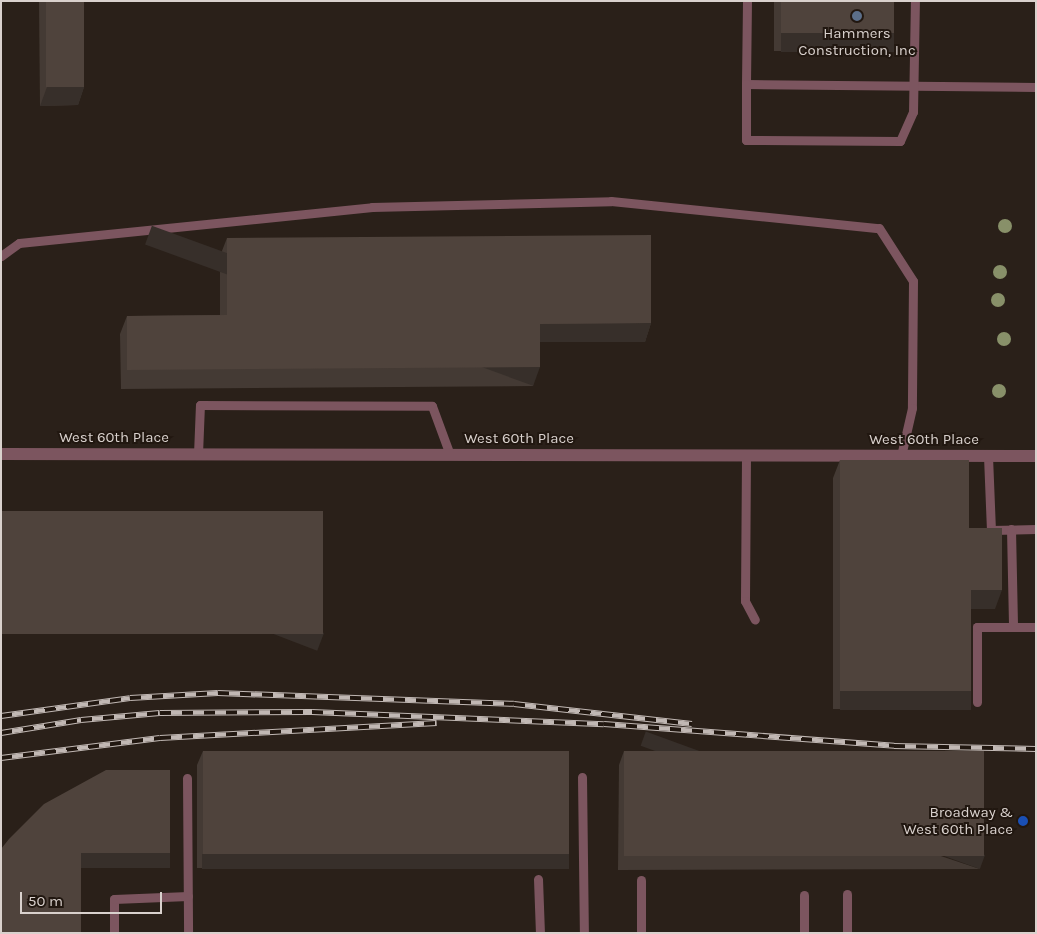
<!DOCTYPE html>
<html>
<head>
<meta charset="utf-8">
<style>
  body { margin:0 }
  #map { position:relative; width:1037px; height:934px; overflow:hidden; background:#2a2019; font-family:Karla,sans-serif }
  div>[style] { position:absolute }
  .service>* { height:9px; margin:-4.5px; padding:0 4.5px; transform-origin:4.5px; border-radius:4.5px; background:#7c555f }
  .minor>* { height:12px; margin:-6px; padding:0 6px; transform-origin:6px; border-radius:6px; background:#7c555f }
  .rail>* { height:5.5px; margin-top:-2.75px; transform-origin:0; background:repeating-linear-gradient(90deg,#211710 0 11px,#c1b8b4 0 22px); box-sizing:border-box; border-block:1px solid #c1b8b4 }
  .trees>* { width:14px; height:14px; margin:-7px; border-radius:50%; background:#889069 }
  .wall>* { inset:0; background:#443a34 }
  .shaded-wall>* { inset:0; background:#372f2a; transform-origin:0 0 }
  .building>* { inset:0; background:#4f433c; transform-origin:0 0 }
  .dots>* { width:14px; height:14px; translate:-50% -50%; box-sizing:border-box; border:2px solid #211710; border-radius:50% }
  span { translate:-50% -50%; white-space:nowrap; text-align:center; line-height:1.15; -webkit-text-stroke:4px #211710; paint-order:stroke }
  .poi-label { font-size:15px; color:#d9d1cd }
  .right { translate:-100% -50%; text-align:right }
  .street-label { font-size:15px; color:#d9d1cd }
  .frame { position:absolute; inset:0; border:2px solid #d9d1cd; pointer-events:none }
  .scale { position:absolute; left:20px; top:892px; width:142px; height:22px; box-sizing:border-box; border:2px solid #d9d1cd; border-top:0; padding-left:6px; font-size:15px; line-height:18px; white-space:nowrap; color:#d9d1cd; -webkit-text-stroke:4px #211710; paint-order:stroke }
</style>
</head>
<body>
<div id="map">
  <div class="service">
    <i style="left:747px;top:1px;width:83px;rotate:90.7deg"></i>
    <i style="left:746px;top:84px;width:290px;rotate:0.6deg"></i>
    <i style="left:746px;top:84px;width:56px;rotate:90deg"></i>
    <i style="left:746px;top:140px;width:154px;rotate:0.4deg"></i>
    <i style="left:900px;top:141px;width:32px;rotate:-66deg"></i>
    <i style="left:913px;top:112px;width:111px;rotate:-89deg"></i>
    <i style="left:1px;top:256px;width:22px;rotate:-36deg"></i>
    <i style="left:19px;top:243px;width:355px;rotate:-5.8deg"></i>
    <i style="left:372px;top:207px;width:239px;rotate:-1.4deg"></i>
    <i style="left:611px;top:201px;width:269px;rotate:5.8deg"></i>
    <i style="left:879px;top:228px;width:63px;rotate:57.3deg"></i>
    <i style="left:913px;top:281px;width:127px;rotate:90.5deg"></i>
    <i style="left:912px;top:408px;width:49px;rotate:102.9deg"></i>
    <i style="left:198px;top:454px;width:49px;rotate:-87.7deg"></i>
    <i style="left:200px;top:405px;width:232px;rotate:0.2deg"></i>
    <i style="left:432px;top:406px;width:52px;rotate:69.8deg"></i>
    <i style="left:746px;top:456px;width:145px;rotate:90.4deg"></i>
    <i style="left:745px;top:601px;width:21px;rotate:62deg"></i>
    <i style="left:988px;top:456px;width:74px;rotate:87.7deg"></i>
    <i style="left:991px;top:530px;width:45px;rotate:-1.3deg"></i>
    <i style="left:1011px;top:529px;width:98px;rotate:88.8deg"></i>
    <i style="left:977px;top:702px;width:75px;rotate:-90deg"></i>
    <i style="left:977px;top:627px;width:59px"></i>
    <i style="left:582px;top:777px;width:156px;rotate:89.3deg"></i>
    <i style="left:187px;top:778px;width:155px;rotate:89.6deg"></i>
    <i style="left:538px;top:879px;width:54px;rotate:87.9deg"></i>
    <i style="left:847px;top:894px;width:39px;rotate:90deg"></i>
    <i style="left:804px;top:895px;width:38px;rotate:90deg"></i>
    <i style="left:114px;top:933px;width:34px;rotate:-90deg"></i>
    <i style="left:114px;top:899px;width:74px;rotate:-2.3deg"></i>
    <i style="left:641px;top:933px;width:53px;rotate:-90deg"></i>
  </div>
  <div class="minor">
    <i style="left:1px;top:454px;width:1035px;rotate:0.11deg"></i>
  </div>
  <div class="rail">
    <i style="left:1px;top:716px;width:130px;rotate:-7.9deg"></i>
    <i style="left:130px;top:698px;width:88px;rotate:-3.3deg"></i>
    <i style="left:218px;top:693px;width:296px;rotate:2.1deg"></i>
    <i style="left:514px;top:704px;width:179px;rotate:6.4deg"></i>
    <i style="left:1px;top:733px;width:81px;rotate:-9.2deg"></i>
    <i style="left:81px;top:720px;width:79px;rotate:-5.1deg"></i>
    <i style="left:160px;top:713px;width:152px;rotate:-0.4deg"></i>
    <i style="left:312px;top:712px;width:292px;rotate:2.4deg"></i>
    <i style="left:604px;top:724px;width:291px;rotate:4.3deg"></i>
    <i style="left:894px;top:746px;width:142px;rotate:1.2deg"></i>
    <i style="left:1px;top:758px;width:160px;rotate:-7.2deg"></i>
    <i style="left:160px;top:738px;width:277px;rotate:-3.1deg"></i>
  </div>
  <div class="trees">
    <i style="left:1005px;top:226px"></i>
    <i style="left:1000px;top:272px"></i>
    <i style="left:998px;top:300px"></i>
    <i style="left:1004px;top:339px"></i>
    <i style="left:999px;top:391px"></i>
  </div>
  <div class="wall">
    <i style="clip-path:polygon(39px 1px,84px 1px,84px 87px,78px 105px,40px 106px)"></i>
    <i style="clip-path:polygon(774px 1px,894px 1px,894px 33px,887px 51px,774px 51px)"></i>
    <i style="clip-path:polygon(227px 238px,651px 323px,645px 342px,540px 342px,533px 386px,121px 389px,120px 334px,127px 316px,220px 315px,220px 256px)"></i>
    <i style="clip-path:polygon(840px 460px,969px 528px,995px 609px,971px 609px,971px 691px,964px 709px,833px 709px,833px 478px)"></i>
    <i style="clip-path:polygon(203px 751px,563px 869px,197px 868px,197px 765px)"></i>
    <i style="clip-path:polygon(624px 751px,980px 869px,618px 870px,619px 765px)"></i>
  </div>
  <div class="shaded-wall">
    <i style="left:781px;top:33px;width:113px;height:19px"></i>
    <i style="clip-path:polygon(47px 87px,84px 87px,78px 105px,40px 106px)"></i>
    <i style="clip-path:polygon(651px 323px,645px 342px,533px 342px,540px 324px)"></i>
    <i style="left:540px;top:367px;width:20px;height:413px;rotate:110deg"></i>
    <i style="clip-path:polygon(971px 590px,1002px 590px,995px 609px,964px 609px)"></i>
    <i style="left:324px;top:633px;width:19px;height:323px;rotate:111deg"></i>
    <i style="left:840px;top:691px;width:131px;height:19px"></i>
    <i style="left:81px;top:853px;width:89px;height:15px"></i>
    <i style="left:202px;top:854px;width:367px;height:15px"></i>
    <i style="left:985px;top:855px;width:15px;height:361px;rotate:110deg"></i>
  </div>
  <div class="building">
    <i style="left:46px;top:1px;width:38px;height:86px"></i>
    <i style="left:781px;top:1px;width:113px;height:32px"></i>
    <i style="clip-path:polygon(651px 235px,651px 323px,540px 324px,540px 367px,127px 370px,127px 316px,227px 315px,227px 238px)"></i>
    <i style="clip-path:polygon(840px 460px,969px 460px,969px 528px,1002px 528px,1002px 590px,971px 590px,971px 691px,840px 691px)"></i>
    <i style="left:1px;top:511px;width:322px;height:123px"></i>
    <i style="left:203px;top:751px;width:366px;height:103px"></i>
    <i style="left:624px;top:751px;width:360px;height:105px"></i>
    <i style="clip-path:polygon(106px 770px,170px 770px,170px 853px,81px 853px,81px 933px,1px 933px,1px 849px,9px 839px,44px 804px)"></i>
  </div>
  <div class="dots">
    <i style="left:857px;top:16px;background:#5c6f8a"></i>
    <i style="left:1023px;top:821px;background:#1a4fb4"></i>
  </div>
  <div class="poi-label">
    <span style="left:857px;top:42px">Hammers<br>Construction, Inc</span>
    <span class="right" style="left:1013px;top:821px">Broadway &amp;<br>West 60th Place</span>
  </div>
  <div class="street-label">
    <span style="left:114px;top:438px">West 60th Place</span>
    <span style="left:519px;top:439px">West 60th Place</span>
    <span style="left:924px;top:440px">West 60th Place</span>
  </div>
  <div class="frame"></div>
  <div class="scale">50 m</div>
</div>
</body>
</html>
